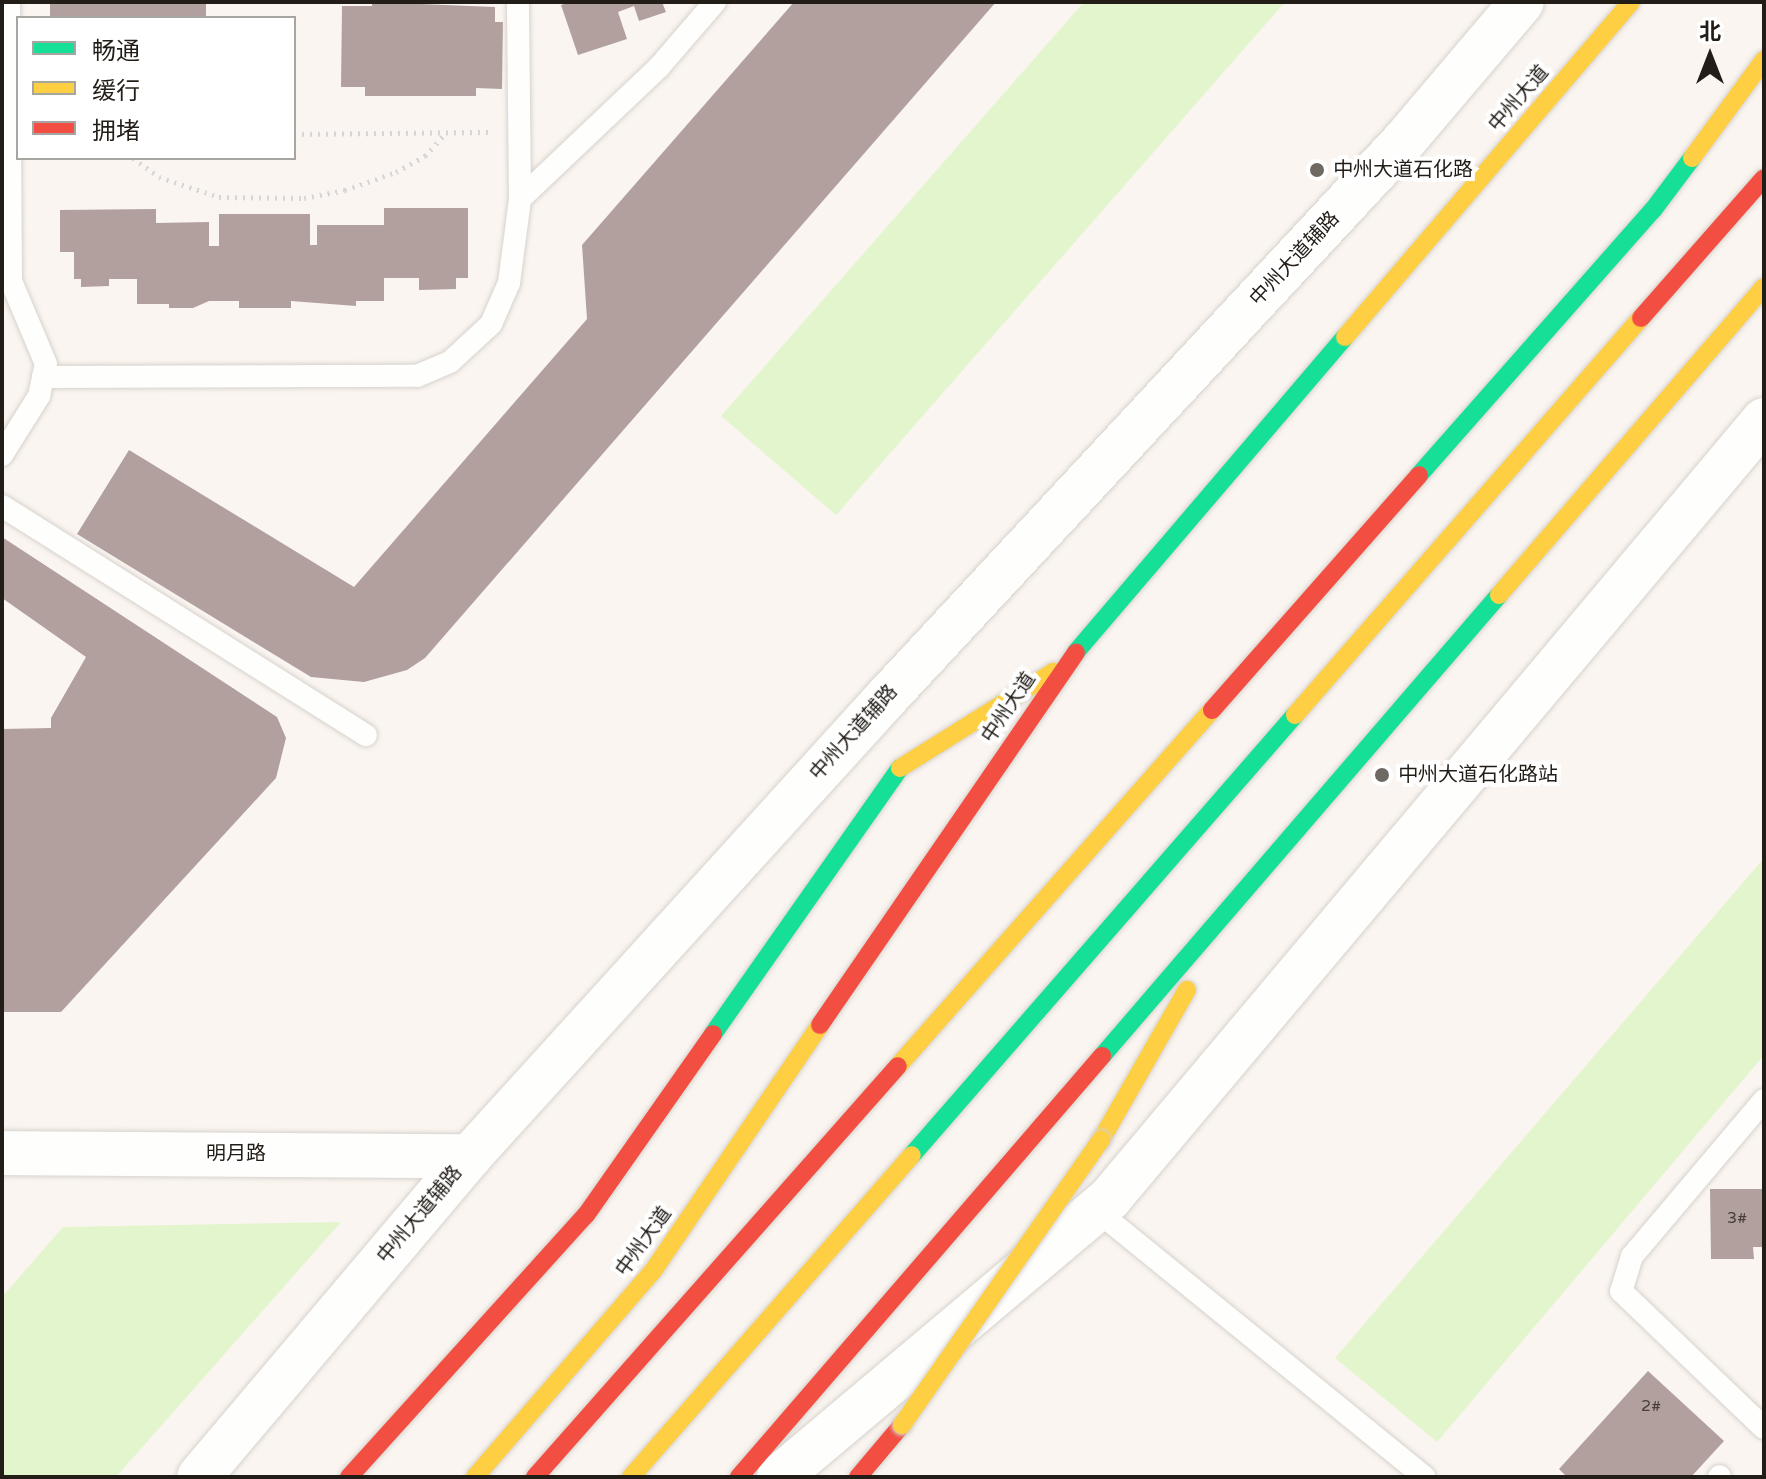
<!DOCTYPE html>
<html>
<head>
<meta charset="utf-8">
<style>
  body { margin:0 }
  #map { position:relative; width:1766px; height:1479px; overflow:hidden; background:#faf5f0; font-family:"Varela Round","Noto Sans SC",sans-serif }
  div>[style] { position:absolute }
  .green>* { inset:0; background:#e3f5cd }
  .building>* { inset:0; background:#b1a09e; transform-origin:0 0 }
  .path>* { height:5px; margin-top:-2.5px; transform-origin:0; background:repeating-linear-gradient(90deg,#d8d6d5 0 2px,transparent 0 8px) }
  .roads { filter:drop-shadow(0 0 2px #d7d2cd) drop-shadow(0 0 2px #d7d2cd) }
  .lane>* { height:22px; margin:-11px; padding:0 11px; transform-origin:11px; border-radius:11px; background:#fefefd }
  .street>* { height:44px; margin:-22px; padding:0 22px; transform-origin:22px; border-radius:22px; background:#fefefd }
  .fast>* { height:18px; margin:-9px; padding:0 9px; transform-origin:9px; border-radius:9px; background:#16e098 }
  .slow>* { height:18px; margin:-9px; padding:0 9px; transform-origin:9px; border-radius:9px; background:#ffcf43 }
  .jam>* { height:18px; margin:-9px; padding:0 9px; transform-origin:9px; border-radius:9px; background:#f24e42 }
  .bridges { filter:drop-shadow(0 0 2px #d7d2cd) drop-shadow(0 0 2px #d7d2cd) }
  .slow-bridge>* { height:18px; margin:-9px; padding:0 9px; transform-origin:9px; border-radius:9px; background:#ffcf43 }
  .dots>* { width:22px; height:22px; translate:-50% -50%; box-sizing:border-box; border:4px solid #fff; border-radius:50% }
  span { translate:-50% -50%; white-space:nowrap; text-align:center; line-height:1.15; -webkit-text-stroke:8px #fff; paint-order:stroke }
  .number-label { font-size:16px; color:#463e39 }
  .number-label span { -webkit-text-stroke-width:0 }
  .street-label { font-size:20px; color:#221d17 }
  .poi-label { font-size:20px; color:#221d17 }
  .left { translate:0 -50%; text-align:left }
  .frame { position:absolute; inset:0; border:4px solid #221d17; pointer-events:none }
  .legend { position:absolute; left:16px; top:16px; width:280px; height:144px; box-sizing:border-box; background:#fff; border:2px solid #a7a5a2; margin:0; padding:10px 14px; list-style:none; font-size:24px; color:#221d17 }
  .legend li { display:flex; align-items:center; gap:16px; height:40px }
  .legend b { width:40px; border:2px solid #a7a5a2 }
  .north { position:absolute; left:1670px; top:16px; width:80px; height:80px; -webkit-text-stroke:6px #fff; paint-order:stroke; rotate:0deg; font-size:22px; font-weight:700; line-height:32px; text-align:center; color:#221d17 }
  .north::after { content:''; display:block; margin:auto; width:28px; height:36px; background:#221d17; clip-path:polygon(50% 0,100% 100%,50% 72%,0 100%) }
</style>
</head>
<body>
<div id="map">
  <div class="green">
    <i style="clip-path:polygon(1084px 2px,1285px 2px,836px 515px,721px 416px)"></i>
    <i style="clip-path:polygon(1764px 858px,1764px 1055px,1437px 1442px,1335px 1358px)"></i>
    <i style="clip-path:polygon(341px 1222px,116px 1477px,2px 1477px,2px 1297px,63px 1227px)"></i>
  </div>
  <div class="building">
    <i style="left:50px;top:2px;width:156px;height:16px"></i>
    <i style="clip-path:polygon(372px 2px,495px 7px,495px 22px,503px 22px,502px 89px,476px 88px,476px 96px,365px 96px,365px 87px,341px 87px,342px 6px,372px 6px)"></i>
    <i style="clip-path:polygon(570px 2px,662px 2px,666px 12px,639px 21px,634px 6px,618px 12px,627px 39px,578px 55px,561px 5px)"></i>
    <i style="clip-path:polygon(794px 2px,996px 2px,425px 658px,407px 670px,364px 682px,311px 677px,77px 534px,129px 450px,354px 587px,587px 319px,582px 245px)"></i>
    <i style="clip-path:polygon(384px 208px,468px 208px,468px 278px,456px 278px,456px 289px,419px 290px,419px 278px,384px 278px,384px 301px,356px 301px,356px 306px,291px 301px,291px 308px,239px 308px,239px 301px,209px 301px,193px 308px,169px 308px,169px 304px,137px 304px,137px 279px,109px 279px,109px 286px,81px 287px,81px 279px,74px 279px,74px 252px,60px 252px,60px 210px,156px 209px,156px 223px,209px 222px,209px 246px,219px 246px,219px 214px,310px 214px,310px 245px,317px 245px,317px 225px,384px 225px)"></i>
    <i style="clip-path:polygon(2px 537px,277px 717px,286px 738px,276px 778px,61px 1012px,2px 1012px,2px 729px,51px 728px,51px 718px,86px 657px,2px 598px)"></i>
    <i style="clip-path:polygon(1710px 1189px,1764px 1189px,1764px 1247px,1753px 1247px,1754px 1259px,1711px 1259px)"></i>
    <i style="clip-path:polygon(1648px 1371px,1724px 1441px,1691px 1477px,1567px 1477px,1559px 1469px)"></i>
  </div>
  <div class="path">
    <i style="left:294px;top:134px;width:195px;rotate:-0.6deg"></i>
    <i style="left:133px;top:158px;width:32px;rotate:36deg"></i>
    <i style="left:159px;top:177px;width:63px;rotate:18.4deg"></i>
    <i style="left:219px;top:197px;width:85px;rotate:0.7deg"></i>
    <i style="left:304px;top:198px;width:42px;rotate:-11deg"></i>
    <i style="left:345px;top:190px;width:54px;rotate:-19.4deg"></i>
    <i style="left:396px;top:172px;width:33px;rotate:-29deg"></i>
    <i style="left:425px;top:156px;width:31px;rotate:-48deg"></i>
  </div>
  <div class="roads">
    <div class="lane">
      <i style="left:520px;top:199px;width:192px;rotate:-43.5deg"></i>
      <i style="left:659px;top:67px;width:86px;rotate:-49.3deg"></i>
      <i style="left:43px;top:377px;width:374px;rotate:-0.2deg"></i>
      <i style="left:417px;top:376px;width:36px;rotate:-23deg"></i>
      <i style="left:450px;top:362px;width:56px;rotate:-42.8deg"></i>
      <i style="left:491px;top:324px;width:45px;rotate:-66.3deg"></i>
      <i style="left:509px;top:283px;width:85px;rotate:-82.5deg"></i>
      <i style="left:520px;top:199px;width:197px;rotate:-90.6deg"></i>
      <i style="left:2px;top:455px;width:70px;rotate:-57.9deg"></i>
      <i style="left:39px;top:396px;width:33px;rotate:-78deg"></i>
      <i style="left:46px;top:364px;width:90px;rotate:-112.9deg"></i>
      <i style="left:11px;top:281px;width:279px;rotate:-90.4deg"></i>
      <i style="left:2px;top:506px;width:430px;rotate:32.2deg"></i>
      <i style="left:1764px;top:1100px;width:204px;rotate:130.2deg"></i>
      <i style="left:1632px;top:1256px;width:37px;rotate:107deg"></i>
      <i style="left:1621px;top:1291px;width:198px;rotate:43.8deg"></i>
      <i style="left:1096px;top:1210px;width:423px;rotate:39.1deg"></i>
      <i style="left:1719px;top:1477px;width:1px;rotate:-45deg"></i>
    </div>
    <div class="street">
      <i style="left:2px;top:1153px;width:468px;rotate:0.4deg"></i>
      <i style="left:199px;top:1477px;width:420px;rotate:-49.8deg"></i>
      <i style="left:470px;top:1156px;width:622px;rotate:-47.74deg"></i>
      <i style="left:888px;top:696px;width:758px;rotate:-47.09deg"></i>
      <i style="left:1404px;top:141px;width:182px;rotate:-49.7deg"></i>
      <i style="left:779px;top:1477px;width:433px;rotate:-40.1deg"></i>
      <i style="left:1110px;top:1198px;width:1016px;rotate:-49.95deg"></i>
    </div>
    <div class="fast">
      <i style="left:1419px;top:475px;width:354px;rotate:-48.6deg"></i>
      <i style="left:1653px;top:210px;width:65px;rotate:-53.1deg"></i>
      <i style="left:1076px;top:652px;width:414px;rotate:-49.5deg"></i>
      <i style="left:713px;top:1034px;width:325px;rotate:-54.9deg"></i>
      <i style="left:1102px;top:1056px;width:608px;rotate:-49.27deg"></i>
      <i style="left:912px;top:1155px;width:583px;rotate:-48.96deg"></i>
    </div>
    <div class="slow">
      <i style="left:1692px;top:158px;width:122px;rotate:-53.7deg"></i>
      <i style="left:1345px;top:337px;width:440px;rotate:-49.5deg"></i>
      <i style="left:1499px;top:595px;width:406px;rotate:-49.3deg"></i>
      <i style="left:1295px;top:715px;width:527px;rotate:-48.93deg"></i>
      <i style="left:900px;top:768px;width:181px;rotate:-32.1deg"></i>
      <i style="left:898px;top:1066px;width:475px;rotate:-48.6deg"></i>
      <i style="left:1101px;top:1140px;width:173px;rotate:-60.2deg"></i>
      <i style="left:475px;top:1477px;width:272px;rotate:-49.2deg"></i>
      <i style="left:653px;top:1271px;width:297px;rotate:-55.8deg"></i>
      <i style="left:631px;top:1477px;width:427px;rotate:-48.9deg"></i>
    </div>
    <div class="jam">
      <i style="left:1641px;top:318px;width:186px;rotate:-48.7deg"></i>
      <i style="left:1212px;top:710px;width:313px;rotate:-48.6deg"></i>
      <i style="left:820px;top:1025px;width:452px;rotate:-55.5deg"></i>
      <i style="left:349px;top:1477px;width:353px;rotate:-47.9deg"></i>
      <i style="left:586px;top:1215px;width:221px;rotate:-54.9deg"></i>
      <i style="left:535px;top:1477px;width:548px;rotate:-48.55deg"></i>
      <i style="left:739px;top:1477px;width:556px;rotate:-49.23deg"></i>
      <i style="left:858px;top:1477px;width:68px;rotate:-49.8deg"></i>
    </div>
  </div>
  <div class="bridges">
    <div class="slow-bridge">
      <i style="left:902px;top:1425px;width:348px;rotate:-55.1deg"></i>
    </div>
  </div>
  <div class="dots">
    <i style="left:1317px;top:170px;background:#6e6963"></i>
    <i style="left:1382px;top:775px;background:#6e6963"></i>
  </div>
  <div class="number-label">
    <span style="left:1737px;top:1218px">3#</span>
    <span style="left:1651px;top:1406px">2#</span>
  </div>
  <div class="street-label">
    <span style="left:1519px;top:99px;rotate:-49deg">中州大道</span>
    <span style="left:1295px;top:259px;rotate:-47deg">中州大道辅路</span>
    <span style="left:1009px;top:708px;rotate:-56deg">中州大道</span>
    <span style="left:854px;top:733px;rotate:-48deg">中州大道辅路</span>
    <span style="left:236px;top:1154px">明月路</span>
    <span style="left:420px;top:1215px;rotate:-50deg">中州大道辅路</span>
    <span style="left:644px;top:1242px;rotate:-54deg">中州大道</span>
  </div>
  <div class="poi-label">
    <span class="left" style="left:1333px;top:170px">中州大道石化路</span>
    <span class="left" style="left:1398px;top:775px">中州大道石化路站</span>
  </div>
  <div class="frame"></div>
  <ul class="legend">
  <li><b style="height:10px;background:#16e098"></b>畅通</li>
  <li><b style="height:10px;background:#ffcf43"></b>缓行</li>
  <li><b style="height:10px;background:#f24e42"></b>拥堵</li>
  </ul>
  <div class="north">北</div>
</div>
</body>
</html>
